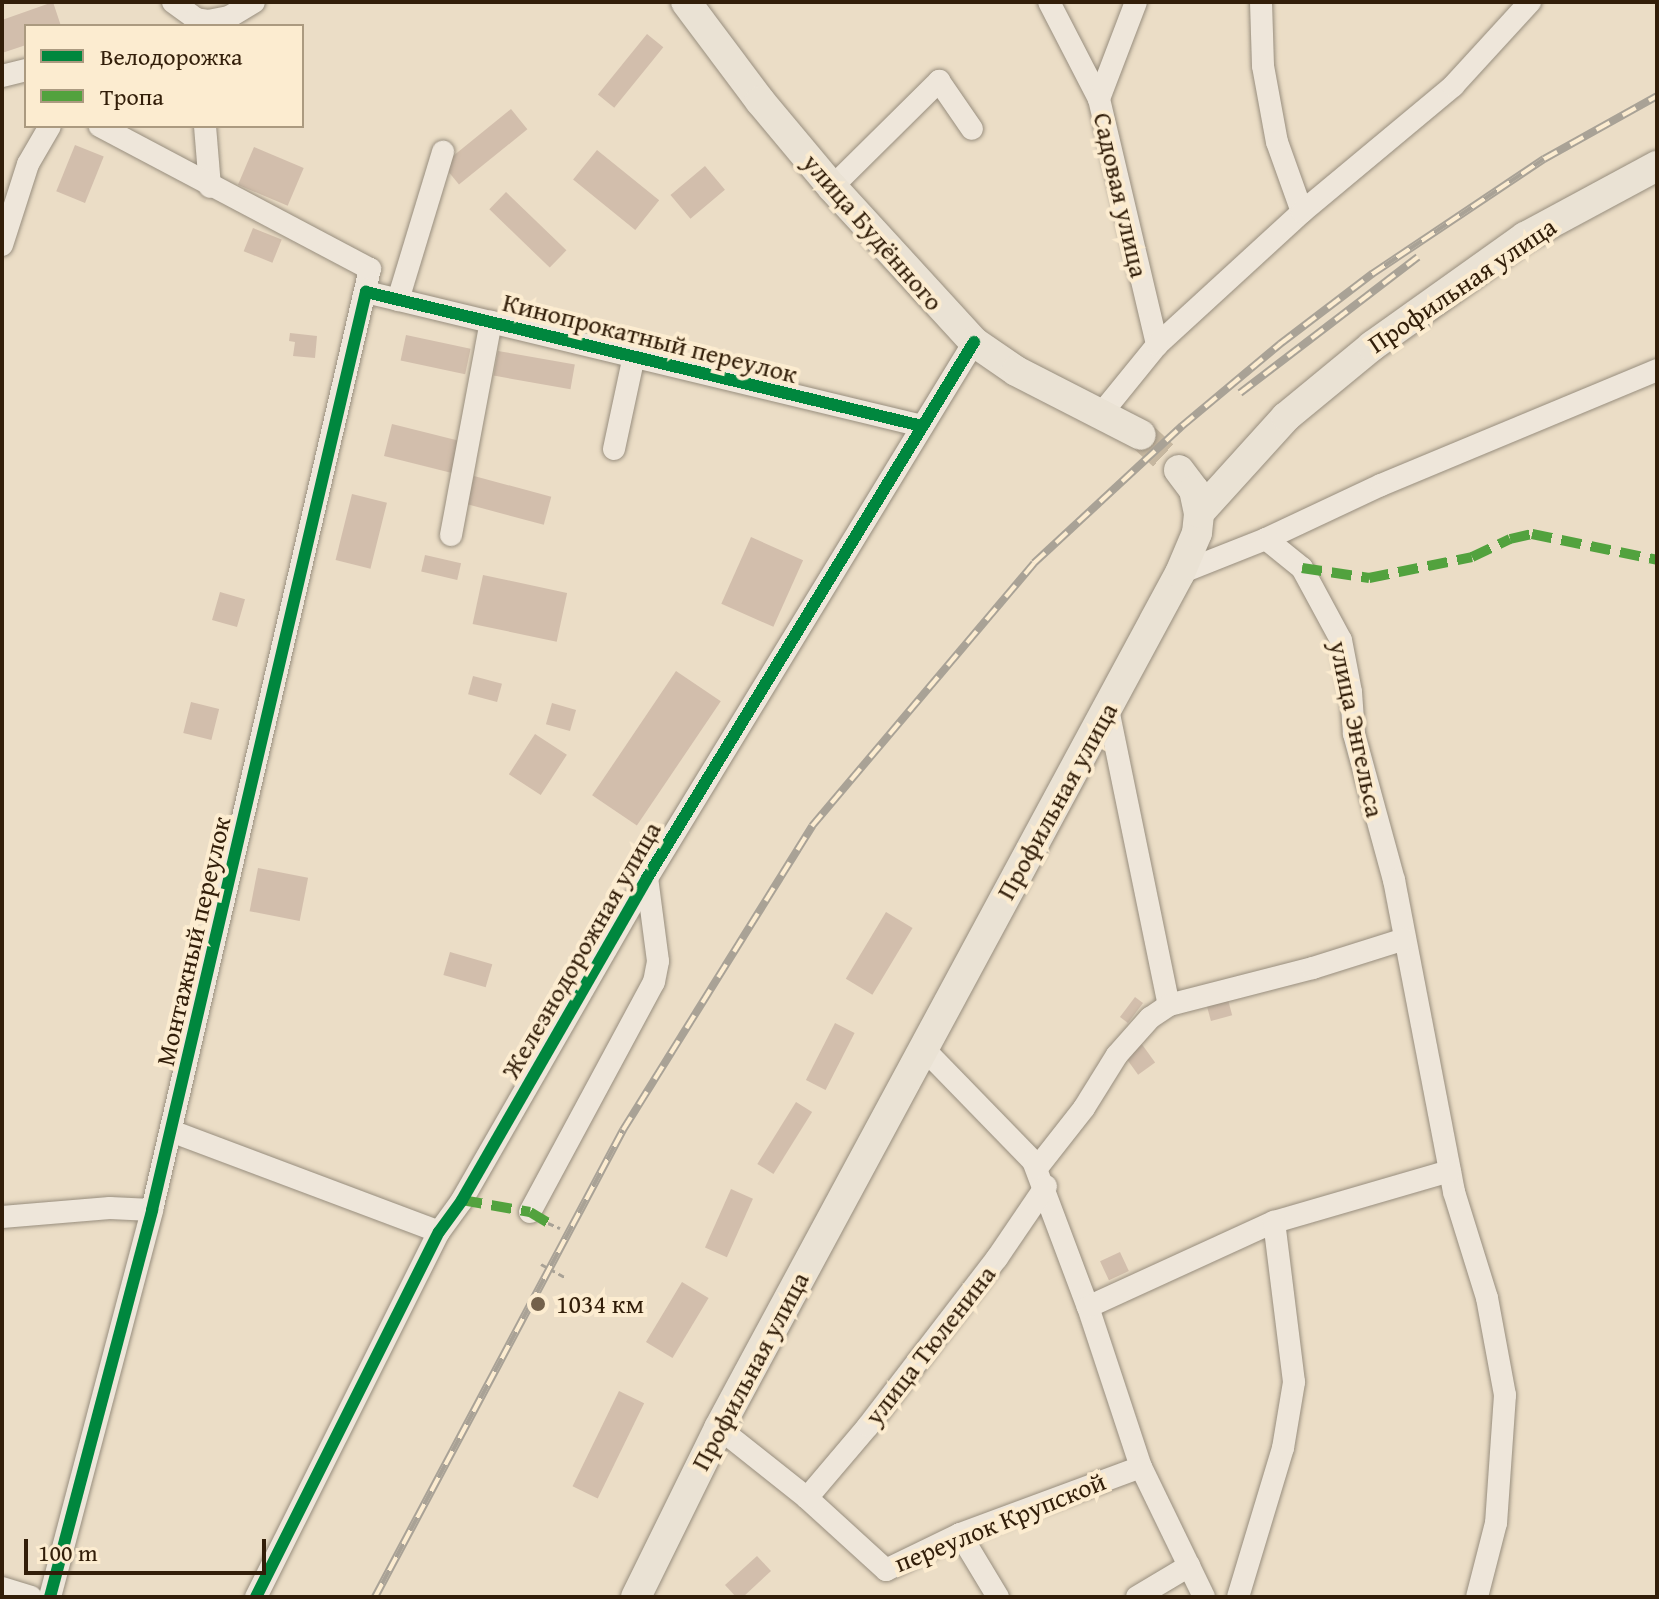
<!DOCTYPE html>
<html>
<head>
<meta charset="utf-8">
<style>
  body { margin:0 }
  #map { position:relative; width:1659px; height:1599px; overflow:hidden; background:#ebddc6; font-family:"Gentium Book Plus",serif }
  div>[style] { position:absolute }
  .building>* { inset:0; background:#d2beac; transform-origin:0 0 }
  .major-tunnel>* { height:30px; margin-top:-15px; transform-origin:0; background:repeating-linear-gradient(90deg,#c6b7a0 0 30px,transparent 0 45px) }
  .path>* { height:3px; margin-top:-1.5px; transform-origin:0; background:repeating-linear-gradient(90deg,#a9a296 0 6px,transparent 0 10px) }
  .roads { filter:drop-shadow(0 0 2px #988e7e) drop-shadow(0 0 2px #988e7e) }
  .minor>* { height:22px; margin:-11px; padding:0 11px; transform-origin:11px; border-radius:11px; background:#eee6da }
  .major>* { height:30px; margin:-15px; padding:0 15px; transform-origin:15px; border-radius:15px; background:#eae2d4 }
  .rail>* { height:8px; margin-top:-4px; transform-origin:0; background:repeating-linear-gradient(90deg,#fcecd0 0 15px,#a9a296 0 30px); box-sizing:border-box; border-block:2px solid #a9a296 }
  .quiet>* { height:10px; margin-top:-5px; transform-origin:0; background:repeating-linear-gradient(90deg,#52a23e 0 20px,transparent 0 30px) }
  .cycleway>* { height:12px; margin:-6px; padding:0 6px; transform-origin:6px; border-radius:6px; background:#00873e }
  .dots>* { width:22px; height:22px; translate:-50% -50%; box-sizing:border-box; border:4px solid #fcecd0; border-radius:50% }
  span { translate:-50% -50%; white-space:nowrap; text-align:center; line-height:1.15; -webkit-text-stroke:8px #fcecd0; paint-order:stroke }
  .street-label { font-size:26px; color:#321e09 }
  .poi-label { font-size:26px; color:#321e09 }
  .left { translate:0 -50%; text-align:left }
  .frame { position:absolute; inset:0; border:4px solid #321e09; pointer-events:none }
  .legend { position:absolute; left:24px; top:24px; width:280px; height:104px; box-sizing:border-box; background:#fcecd0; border:2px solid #ab9a80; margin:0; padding:10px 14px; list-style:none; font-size:24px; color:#321e09 }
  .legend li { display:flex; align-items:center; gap:16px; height:40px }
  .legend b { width:40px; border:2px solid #ab9a80 }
  .scale { position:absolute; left:24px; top:1539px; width:242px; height:36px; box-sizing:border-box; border:4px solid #321e09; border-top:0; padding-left:10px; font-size:24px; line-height:28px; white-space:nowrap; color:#321e09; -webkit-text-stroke:6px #fcecd0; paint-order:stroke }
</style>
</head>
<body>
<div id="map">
  <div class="building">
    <i style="clip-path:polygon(53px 2px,61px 26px,26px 26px,26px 45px,2px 53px,2px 20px)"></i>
    <i style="left:647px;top:34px;width:21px;height:78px;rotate:39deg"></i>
    <i style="left:511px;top:109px;width:26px;height:88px;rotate:51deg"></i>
    <i style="left:75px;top:145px;width:31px;height:50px;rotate:22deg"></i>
    <i style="left:254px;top:147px;width:54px;height:41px;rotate:23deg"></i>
    <i style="left:597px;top:150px;width:80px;height:38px;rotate:39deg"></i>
    <i style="left:705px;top:166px;width:31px;height:45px;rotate:50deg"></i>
    <i style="left:506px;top:192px;width:84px;height:24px;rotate:44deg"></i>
    <i style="left:253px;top:228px;width:31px;height:25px;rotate:22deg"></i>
    <i style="clip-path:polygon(290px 333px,317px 336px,315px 358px,293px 356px,295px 342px,289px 341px)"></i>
    <i style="left:406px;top:335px;width:66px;height:26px;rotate:12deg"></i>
    <i style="left:498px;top:351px;width:78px;height:25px;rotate:10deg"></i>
    <i style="left:392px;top:424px;width:72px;height:33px;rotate:14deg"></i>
    <i style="left:474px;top:476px;width:80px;height:29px;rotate:15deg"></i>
    <i style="left:352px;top:494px;width:36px;height:68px;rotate:14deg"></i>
    <i style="left:751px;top:537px;width:57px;height:73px;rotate:24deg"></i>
    <i style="left:425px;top:555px;width:37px;height:17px;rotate:13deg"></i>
    <i style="left:483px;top:575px;width:86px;height:50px;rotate:12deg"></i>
    <i style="left:220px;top:592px;width:26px;height:29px;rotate:16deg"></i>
    <i style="left:676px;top:671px;width:54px;height:150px;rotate:34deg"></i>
    <i style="left:473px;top:676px;width:30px;height:19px;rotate:15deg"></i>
    <i style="left:191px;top:702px;width:29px;height:32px;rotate:14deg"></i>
    <i style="left:552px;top:703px;width:25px;height:22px;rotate:16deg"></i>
    <i style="left:535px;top:734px;width:38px;height:48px;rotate:33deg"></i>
    <i style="left:258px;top:868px;width:51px;height:44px;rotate:11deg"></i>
    <i style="left:886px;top:912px;width:31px;height:78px;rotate:31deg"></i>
    <i style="left:450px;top:952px;width:44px;height:24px;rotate:16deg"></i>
    <i style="left:1227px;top:996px;width:20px;height:22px;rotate:75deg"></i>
    <i style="left:1135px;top:997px;width:10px;height:25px;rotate:37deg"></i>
    <i style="left:835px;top:1023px;width:22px;height:64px;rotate:27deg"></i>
    <i style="left:1141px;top:1043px;width:24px;height:21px;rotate:54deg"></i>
    <i style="left:796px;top:1102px;width:19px;height:73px;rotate:32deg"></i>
    <i style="left:731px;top:1189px;width:24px;height:64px;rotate:24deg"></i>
    <i style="left:1120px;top:1252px;width:21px;height:22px;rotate:65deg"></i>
    <i style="left:682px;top:1282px;width:31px;height:70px;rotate:31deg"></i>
    <i style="left:619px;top:1391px;width:28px;height:106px;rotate:26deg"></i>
    <i style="clip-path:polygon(757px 1556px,771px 1571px,743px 1597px,736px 1597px,725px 1585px)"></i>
  </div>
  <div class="major-tunnel">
    <i style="left:1141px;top:435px;width:52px;rotate:42.6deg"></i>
  </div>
  <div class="path">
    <i style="left:548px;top:1223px;width:13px;rotate:23deg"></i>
    <i style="left:541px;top:1264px;width:29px;rotate:29deg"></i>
  </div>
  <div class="roads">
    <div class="minor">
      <i style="left:173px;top:2px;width:29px;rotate:36deg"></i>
      <i style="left:196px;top:19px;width:12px;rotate:9deg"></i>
      <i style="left:208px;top:21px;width:21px;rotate:-11deg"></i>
      <i style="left:229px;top:17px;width:29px;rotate:-31deg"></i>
      <i style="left:1049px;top:2px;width:109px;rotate:62.7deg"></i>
      <i style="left:1136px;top:2px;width:104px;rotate:110.9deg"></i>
      <i style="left:1099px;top:99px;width:253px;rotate:76.7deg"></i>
      <i style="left:1261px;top:2px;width:64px;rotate:88.2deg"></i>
      <i style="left:1263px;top:66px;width:77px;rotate:79.6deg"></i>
      <i style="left:1277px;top:142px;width:74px;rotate:70.3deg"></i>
      <i style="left:2px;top:76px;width:25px;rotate:-14deg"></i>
      <i style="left:205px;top:126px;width:61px;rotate:85.3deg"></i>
      <i style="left:832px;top:187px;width:151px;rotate:-44.7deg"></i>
      <i style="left:939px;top:81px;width:58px;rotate:55.5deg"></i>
      <i style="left:2px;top:245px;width:85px;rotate:-72.2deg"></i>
      <i style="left:28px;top:164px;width:44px;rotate:-59.9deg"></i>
      <i style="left:366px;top:292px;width:572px;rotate:13.55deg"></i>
      <i style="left:398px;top:300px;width:155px;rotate:-73.1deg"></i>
      <i style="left:1101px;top:414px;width:89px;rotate:-50.9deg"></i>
      <i style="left:1157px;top:345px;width:197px;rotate:-42.5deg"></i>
      <i style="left:1302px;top:212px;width:197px;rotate:-39.8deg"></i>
      <i style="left:1453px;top:86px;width:114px;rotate:-47.5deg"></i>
      <i style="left:614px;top:449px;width:95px;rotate:-77.9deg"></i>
      <i style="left:451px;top:535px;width:217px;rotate:-79.4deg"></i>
      <i style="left:1266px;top:539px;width:127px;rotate:-25.2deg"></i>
      <i style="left:1381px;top:485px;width:299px;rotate:-22.6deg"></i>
      <i style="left:1180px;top:573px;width:92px;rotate:-21.6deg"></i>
      <i style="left:1266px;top:539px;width:46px;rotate:38.9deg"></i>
      <i style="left:1302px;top:568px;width:82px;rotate:61.6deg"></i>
      <i style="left:1341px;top:640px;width:53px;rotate:79.1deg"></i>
      <i style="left:1351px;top:692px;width:42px;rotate:85.9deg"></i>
      <i style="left:1354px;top:734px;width:151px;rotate:74.7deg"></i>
      <i style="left:1394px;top:880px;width:318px;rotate:79.1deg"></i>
      <i style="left:1454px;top:1192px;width:111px;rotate:72.7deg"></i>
      <i style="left:1487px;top:1298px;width:99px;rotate:79.5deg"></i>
      <i style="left:1505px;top:1395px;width:128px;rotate:94deg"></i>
      <i style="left:1496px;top:1523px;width:76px;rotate:104.4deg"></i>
      <i style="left:1108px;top:709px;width:302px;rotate:78.4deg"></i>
      <i style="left:922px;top:1047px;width:159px;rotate:45.8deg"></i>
      <i style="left:1033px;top:1161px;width:156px;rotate:69.4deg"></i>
      <i style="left:1088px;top:1307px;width:169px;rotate:71.7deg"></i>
      <i style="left:1141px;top:1467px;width:144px;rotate:64.1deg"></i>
      <i style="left:171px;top:1131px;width:286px;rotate:20.6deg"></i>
      <i style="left:1037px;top:1168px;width:76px;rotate:-51.9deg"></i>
      <i style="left:1084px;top:1108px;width:62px;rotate:-58.1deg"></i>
      <i style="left:1117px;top:1055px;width:50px;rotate:-48.3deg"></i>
      <i style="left:1150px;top:1018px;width:23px;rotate:-34deg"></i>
      <i style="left:1169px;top:1005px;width:149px;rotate:-14.4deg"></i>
      <i style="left:1313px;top:968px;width:96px;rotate:-17.5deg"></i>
      <i style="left:530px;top:1212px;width:261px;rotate:-61.7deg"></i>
      <i style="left:654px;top:982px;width:21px;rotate:-79deg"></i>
      <i style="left:658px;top:961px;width:84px;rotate:-97.5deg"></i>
      <i style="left:2px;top:1217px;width:108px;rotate:-4.8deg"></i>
      <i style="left:110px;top:1208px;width:42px;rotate:2.7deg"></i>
      <i style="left:1088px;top:1307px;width:205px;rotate:-24.6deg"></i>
      <i style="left:1274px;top:1222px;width:183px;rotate:-16.2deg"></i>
      <i style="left:719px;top:1428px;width:112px;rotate:38.5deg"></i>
      <i style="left:807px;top:1498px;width:107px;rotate:42.3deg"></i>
      <i style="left:886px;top:1570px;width:82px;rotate:-25.9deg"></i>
      <i style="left:960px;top:1534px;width:193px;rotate:-20.3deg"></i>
      <i style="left:807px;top:1498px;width:94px;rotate:-49.7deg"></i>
      <i style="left:868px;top:1426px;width:212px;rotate:-52.5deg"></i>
      <i style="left:997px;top:1258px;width:87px;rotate:-55.8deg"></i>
      <i style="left:960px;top:1534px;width:74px;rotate:58.9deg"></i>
      <i style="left:2px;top:1588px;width:30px;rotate:17deg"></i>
      <i style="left:50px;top:1597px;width:400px;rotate:-75.2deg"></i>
      <i style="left:152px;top:1210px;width:966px;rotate:-76.96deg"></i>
      <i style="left:370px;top:269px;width:306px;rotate:-152.1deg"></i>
      <i style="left:256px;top:1597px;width:408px;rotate:-63.4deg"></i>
      <i style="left:439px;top:1232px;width:39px;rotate:-54deg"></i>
      <i style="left:462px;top:1200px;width:371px;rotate:-60.1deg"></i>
      <i style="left:647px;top:878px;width:628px;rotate:-58.61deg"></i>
      <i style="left:1137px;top:1597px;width:61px;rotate:-30.8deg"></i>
      <i style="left:1238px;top:1597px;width:156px;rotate:-73.2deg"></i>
      <i style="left:1283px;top:1448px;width:67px;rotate:-80.5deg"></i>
      <i style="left:1294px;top:1382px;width:161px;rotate:-97.1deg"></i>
    </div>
    <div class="major">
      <i style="left:686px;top:2px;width:124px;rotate:53.2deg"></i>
      <i style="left:760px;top:101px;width:112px;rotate:50.1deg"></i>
      <i style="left:832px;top:187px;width:210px;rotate:47.5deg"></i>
      <i style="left:974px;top:342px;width:51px;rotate:34.6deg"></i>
      <i style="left:1016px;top:371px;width:140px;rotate:27.1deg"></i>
      <i style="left:1179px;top:470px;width:25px;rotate:53deg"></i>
      <i style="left:1194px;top:490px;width:24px;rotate:78deg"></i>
      <i style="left:636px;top:1597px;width:188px;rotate:-63.8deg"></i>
      <i style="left:719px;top:1428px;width:971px;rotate:-61.67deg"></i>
      <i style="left:1180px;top:573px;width:43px;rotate:-67deg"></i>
      <i style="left:1197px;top:533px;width:20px;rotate:-84deg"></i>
      <i style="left:1199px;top:513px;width:130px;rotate:-47.8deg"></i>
      <i style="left:1286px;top:417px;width:112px;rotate:-39.5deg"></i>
      <i style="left:1372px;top:346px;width:188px;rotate:-35.5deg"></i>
      <i style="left:1525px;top:237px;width:150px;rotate:-28.3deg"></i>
    </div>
  </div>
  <div class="rail">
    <i style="left:1240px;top:393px;width:224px;rotate:-37.4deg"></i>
    <i style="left:375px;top:1597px;width:529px;rotate:-62.03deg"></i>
    <i style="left:623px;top:1130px;width:358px;rotate:-58.1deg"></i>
    <i style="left:812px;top:826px;width:344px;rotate:-49.8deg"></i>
    <i style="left:1034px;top:563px;width:202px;rotate:-42.8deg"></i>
    <i style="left:1182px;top:426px;width:128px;rotate:-39.9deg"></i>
    <i style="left:1280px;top:344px;width:116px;rotate:-37.3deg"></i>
    <i style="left:1372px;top:274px;width:207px;rotate:-33.8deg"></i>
    <i style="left:1544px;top:159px;width:129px;rotate:-29.1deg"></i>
  </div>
  <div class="quiet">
    <i style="left:1302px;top:568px;width:68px;rotate:8.5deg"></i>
    <i style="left:1369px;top:578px;width:105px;rotate:-11.5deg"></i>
    <i style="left:1472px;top:557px;width:42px;rotate:-25.3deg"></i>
    <i style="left:1510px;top:539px;width:23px;rotate:-13deg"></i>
    <i style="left:1532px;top:534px;width:128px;rotate:11.7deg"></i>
    <i style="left:462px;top:1200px;width:69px;rotate:10deg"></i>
    <i style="left:530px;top:1212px;width:21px;rotate:31deg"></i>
  </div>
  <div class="cycleway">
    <i style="left:50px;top:1597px;width:400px;rotate:-75.2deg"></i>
    <i style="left:152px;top:1210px;width:943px;rotate:-76.88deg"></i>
    <i style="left:366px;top:292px;width:572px;rotate:13.55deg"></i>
    <i style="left:256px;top:1597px;width:408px;rotate:-63.4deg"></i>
    <i style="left:439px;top:1232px;width:39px;rotate:-54deg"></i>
    <i style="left:462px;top:1200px;width:371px;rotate:-60.1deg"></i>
    <i style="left:647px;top:878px;width:628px;rotate:-58.61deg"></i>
  </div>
  <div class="dots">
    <i style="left:538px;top:1304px;background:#73614b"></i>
  </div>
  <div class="street-label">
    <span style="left:1121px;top:195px;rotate:77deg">Садовая улица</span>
    <span style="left:873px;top:232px;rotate:49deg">улица Будённого</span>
    <span style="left:1462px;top:285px;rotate:-34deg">Профильная улица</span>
    <span style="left:650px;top:338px;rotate:14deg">Кинопрокатный переулок</span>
    <span style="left:1357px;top:729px;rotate:78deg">улица Энгельса</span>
    <span style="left:1057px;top:801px;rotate:-61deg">Профильная улица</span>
    <span style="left:193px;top:941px;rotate:-77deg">Монтажный переулок</span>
    <span style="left:581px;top:950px;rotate:-60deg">Железнодорожная улица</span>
    <span style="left:930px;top:1345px;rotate:-52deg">улица Тюленина</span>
    <span style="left:750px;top:1371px;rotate:-62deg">Профильная улица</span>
    <span style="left:1000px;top:1522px;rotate:-22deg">переулок Крупской</span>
  </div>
  <div class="poi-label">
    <span class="left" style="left:556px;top:1304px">1034 км</span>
  </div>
  <div class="frame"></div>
  <ul class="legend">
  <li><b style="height:10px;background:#00873e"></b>Велодорожка</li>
  <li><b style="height:10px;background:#52a23e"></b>Тропа</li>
  </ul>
  <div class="scale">100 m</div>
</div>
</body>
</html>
